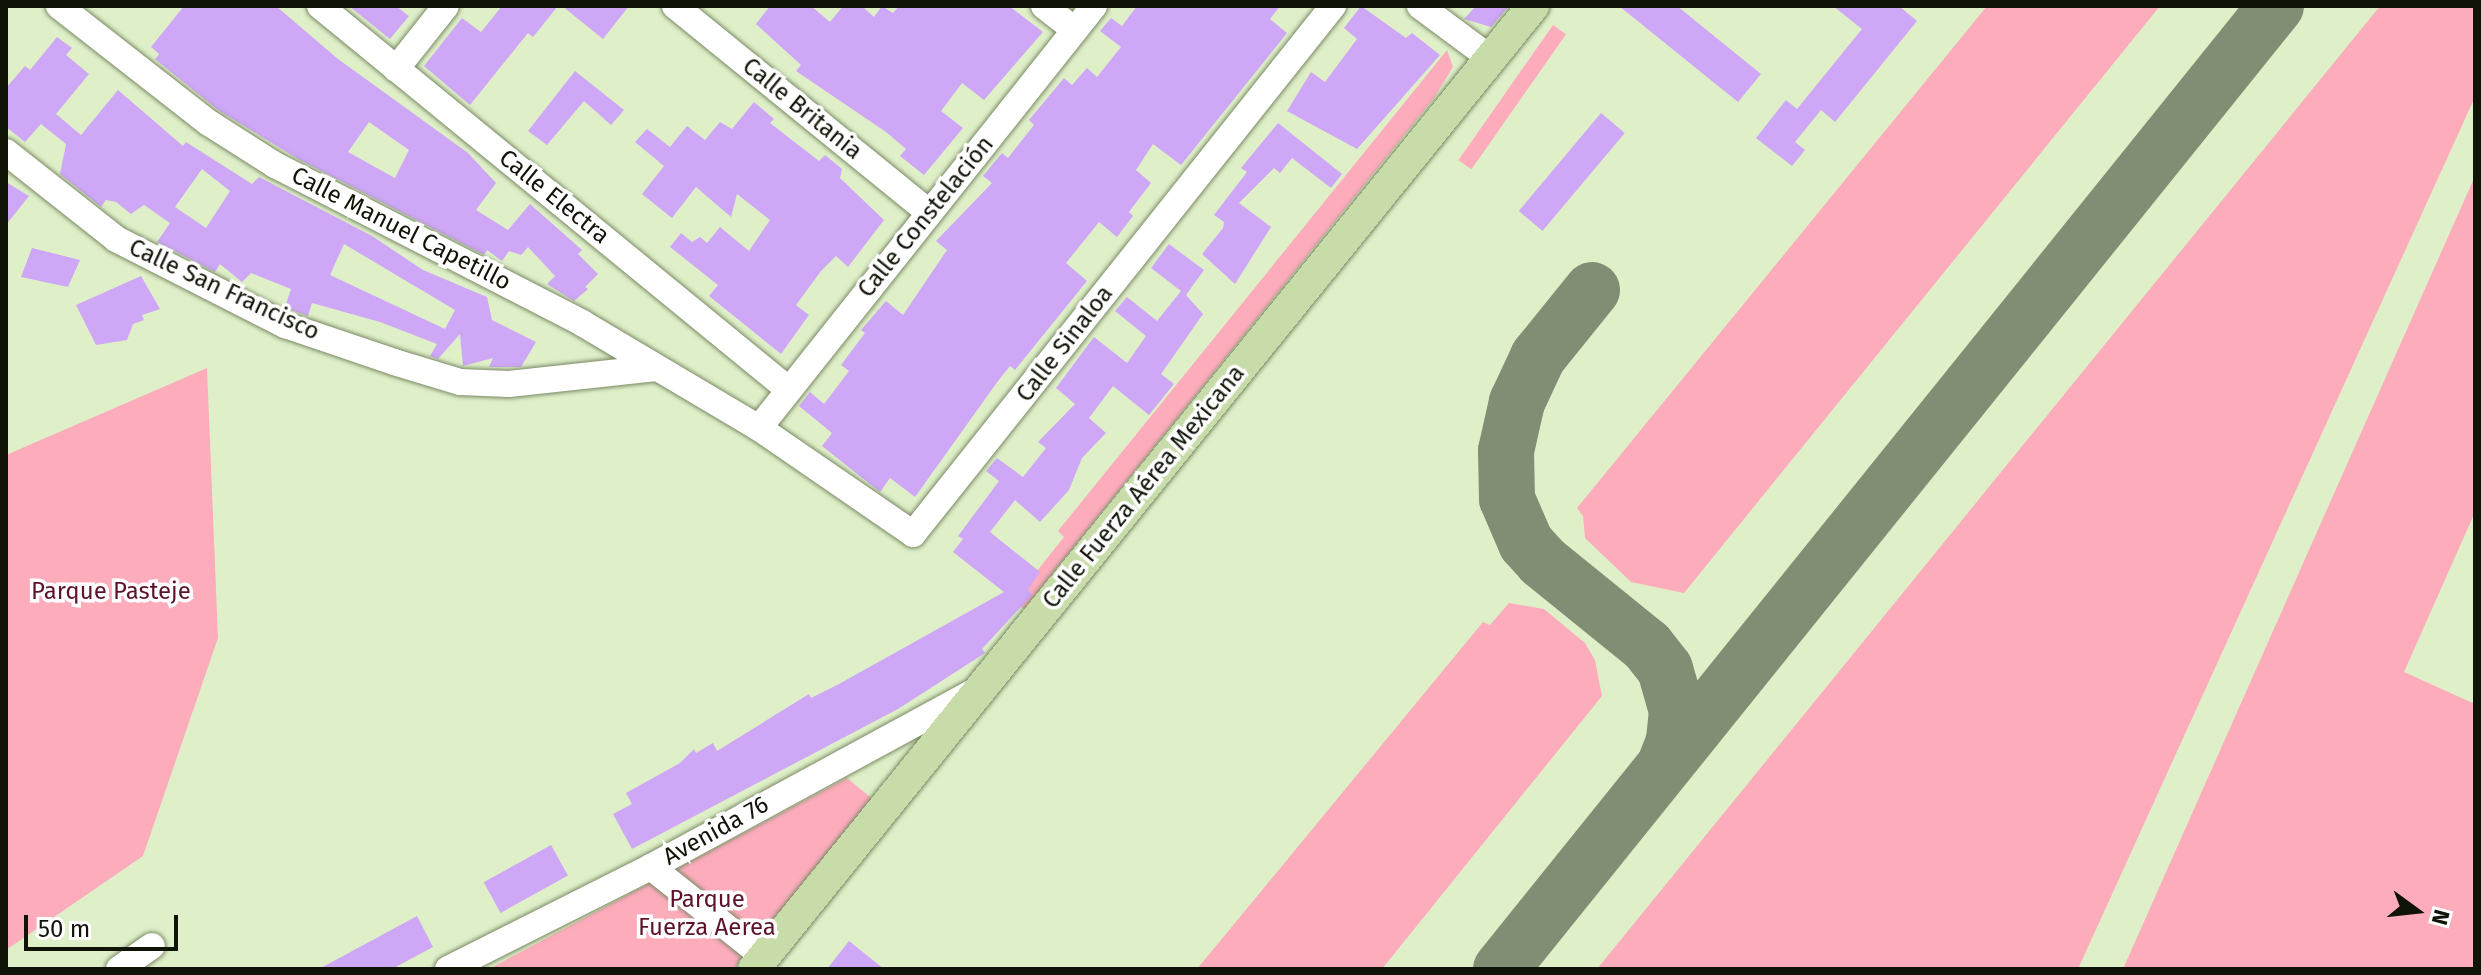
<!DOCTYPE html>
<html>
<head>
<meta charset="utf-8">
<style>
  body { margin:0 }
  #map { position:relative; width:2481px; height:975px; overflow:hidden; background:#dff0c9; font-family:"Fira Sans",sans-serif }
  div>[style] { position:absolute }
  .green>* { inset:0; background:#fdacbc; transform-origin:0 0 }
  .taxiway>* { height:56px; margin:-28px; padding:0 28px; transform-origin:28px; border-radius:28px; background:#828e73 }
  .building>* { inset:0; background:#cea7f6; transform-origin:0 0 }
  .roads { filter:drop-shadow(0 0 2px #7a8965) drop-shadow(0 0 2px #7a8965) }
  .minor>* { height:26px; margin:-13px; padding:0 13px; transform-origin:13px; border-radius:13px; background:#fff }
  .major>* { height:32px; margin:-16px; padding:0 16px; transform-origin:16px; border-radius:16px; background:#c7dca9 }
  span { translate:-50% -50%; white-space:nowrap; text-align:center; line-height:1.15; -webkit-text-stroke:7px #fff; paint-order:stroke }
  .street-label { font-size:24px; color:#0f1407 }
  .park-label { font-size:24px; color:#5c122a }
  .frame { position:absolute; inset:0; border:8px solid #0f1407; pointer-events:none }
  .north { position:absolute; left:2377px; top:871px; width:80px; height:80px; -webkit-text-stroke:6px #fff; paint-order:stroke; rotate:105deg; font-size:22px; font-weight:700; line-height:32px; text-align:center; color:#0f1407 }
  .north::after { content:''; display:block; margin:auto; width:28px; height:36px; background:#0f1407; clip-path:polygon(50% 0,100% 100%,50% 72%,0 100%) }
  .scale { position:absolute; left:24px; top:915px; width:154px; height:36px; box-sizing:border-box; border:4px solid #0f1407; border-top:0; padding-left:10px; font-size:24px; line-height:28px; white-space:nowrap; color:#0f1407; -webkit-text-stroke:6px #fff; paint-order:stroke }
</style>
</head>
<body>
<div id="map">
  <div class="green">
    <i style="clip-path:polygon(1987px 6px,2160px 6px,1684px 593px,1631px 582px,1585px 538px,1583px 516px,1577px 508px)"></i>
    <i style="clip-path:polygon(2380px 6px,2475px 6px,2475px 97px,2078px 969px,1597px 969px)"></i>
    <i style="left:1553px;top:25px;width:16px;height:165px;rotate:35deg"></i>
    <i style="clip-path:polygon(1447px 50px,1453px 67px,1434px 98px,1024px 609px,1013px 601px,1064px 537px,1058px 531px)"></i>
    <i style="clip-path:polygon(2475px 176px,2475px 512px,2404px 672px,2475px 704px,2475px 969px,2123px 969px)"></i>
    <i style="clip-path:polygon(207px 368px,218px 638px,143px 856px,6px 950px,6px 455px)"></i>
    <i style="clip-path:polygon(1509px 603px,1544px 609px,1585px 643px,1595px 660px,1602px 696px,1382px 969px,1197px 969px,1483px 622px,1490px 625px)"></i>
    <i style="clip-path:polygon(847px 778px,875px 801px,734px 969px,489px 969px)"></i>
  </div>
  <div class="taxiway">
    <i style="left:1592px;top:290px;width:86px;rotate:128.9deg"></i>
    <i style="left:1538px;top:357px;width:50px;rotate:115deg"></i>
    <i style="left:1517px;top:402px;width:50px;rotate:102.7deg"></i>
    <i style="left:1506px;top:451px;width:48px;rotate:88.8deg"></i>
    <i style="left:1507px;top:499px;width:48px;rotate:66.6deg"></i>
    <i style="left:1526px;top:543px;width:24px;rotate:48deg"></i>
    <i style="left:1542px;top:561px;width:135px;rotate:39deg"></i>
    <i style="left:1647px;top:646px;width:29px;rotate:52deg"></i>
    <i style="left:1665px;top:669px;width:44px;rotate:74.1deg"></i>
    <i style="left:1677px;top:711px;width:30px;rotate:96deg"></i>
    <i style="left:1674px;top:741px;width:25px;rotate:111deg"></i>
    <i style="left:1501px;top:969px;width:1236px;rotate:-51.17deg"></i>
  </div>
  <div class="building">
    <i style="clip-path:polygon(evenodd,184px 6px,276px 6px,338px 59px,468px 153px,496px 183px,476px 210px,508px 230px,530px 204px,582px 250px,578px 254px,598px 274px,585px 287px,588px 289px,574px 301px,547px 284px,555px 276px,528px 247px,521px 255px,509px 251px,502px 261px,487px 250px,484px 255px,298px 159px,218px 110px,155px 59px,159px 54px,151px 47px,184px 6px,369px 122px,409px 150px,395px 178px,348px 152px,369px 122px)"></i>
    <i style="clip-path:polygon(349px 6px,396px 6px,409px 16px,390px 39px)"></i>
    <i style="clip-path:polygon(502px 6px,558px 6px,533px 37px,528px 33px,470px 105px,424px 66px,462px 18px,481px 32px)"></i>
    <i style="clip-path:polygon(562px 6px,629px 6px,603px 39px)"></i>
    <i style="clip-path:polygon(770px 6px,811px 6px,830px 22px,843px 6px,862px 6px,874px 17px,882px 6px,893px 13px,899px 6px,1009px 6px,1043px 32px,984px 100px,962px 83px,941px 111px,963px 128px,924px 175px,900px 156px,906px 149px,886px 132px,796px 71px,801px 65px,756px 24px)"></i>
    <i style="clip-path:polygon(1137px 6px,1280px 6px,1270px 19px,1287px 33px,1181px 165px,1153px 144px,1136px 170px,1151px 183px,1129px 212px,1133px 216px,1117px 237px,1099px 222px,1066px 263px,1087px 281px,1015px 370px,1010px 366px,998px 381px,915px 497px,890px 478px,880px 492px,822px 446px,832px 433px,799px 406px,810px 392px,824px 404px,849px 371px,841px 365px,865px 333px,861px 330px,886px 301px,903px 315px,947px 250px,936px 241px,992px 183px,983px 176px,1002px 153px,1008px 158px,1034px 125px,1029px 120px,1064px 78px,1072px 85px,1087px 68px,1097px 77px,1121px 47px,1100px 31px,1111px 18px,1122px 26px)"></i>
    <i style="clip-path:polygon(1361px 6px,1406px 38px,1412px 33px,1440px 55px,1357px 149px,1287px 111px,1311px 72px,1325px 82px,1357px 39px,1344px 28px)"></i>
    <i style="clip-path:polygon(1476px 6px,1509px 6px,1491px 27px,1464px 19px)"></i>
    <i style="clip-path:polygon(1619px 6px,1677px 6px,1761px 74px,1738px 102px)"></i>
    <i style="clip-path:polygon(1833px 6px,1899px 6px,1917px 21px,1835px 122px,1821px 110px,1795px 142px,1805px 150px,1792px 166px,1756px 138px,1786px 100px,1797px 109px,1862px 29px)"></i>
    <i style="clip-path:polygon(evenodd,57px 37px,72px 48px,66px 55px,89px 74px,56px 114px,81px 135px,118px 90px,183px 146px,186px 142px,252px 184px,259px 177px,372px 236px,423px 270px,487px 297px,492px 320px,536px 342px,521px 367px,489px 367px,493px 358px,463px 366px,460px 334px,438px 359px,430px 356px,437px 344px,380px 322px,312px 303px,308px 316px,291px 310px,285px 307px,291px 289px,251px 273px,242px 282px,220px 264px,215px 272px,157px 242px,170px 223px,144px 205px,131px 214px,116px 202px,106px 200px,101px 207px,60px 174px,66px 144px,41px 124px,25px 142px,6px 127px,6px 88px,25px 66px,30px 70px,57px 37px,202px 169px,230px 191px,206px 228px,175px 207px,202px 169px,57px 37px,344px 244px,455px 310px,445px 329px,330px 275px,344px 244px)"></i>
    <i style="clip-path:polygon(575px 71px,624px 110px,611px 125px,584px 101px,547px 145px,528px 131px)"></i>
    <i style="clip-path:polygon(754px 102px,774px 119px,770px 123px,819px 161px,825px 155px,842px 169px,840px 178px,884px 220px,848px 267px,836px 256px,821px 271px,796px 305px,809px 315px,781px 354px,709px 296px,718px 285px,670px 247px,681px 233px,692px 242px,700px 237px,707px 243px,720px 227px,749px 251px,770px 220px,737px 194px,731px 217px,696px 187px,672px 218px,642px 194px,664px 166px,635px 142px,647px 129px,670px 147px,687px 126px,705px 140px,720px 122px,732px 129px)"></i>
    <i style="left:1601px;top:113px;width:31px;height:128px;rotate:40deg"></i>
    <i style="clip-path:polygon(1278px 123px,1342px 174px,1331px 188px,1292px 158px,1280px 173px,1274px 168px,1239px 203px,1271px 227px,1235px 284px,1202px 254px,1223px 228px,1224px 222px,1214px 215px,1247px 172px,1241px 168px)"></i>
    <i style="clip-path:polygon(6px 182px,29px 196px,6px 225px)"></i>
    <i style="clip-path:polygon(1169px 244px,1204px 270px,1186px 295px,1203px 314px,1161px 374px,1174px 384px,1149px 415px,1113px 386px,1089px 418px,1106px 433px,1082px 458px,1069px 490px,1040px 522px,1015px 500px,990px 532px,1040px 572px,1028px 589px,1032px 595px,982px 649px,985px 653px,898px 709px,632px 849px,613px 814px,632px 804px,626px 793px,680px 763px,694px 749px,696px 753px,713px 743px,717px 751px,809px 694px,811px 698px,839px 684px,1004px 592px,953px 552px,963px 539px,958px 536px,999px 481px,986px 471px,997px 458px,1023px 477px,1046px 448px,1038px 442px,1075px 404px,1056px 388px,1094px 337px,1127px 363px,1146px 336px,1115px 311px,1127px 297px,1157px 321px,1181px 291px,1151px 268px)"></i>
    <i style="clip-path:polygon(32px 248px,80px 260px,68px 287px,21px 277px)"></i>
    <i style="clip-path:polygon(141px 276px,160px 309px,142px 315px,144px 320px,133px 324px,127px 340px,96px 345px,76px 305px)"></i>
    <i style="left:551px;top:845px;width:35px;height:77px;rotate:61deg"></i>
    <i style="clip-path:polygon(417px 916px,433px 947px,392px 969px,319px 969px)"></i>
    <i style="clip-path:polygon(849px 941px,884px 969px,827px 969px)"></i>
  </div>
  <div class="roads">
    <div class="minor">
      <i style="left:59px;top:6px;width:190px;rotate:38deg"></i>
      <i style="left:209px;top:123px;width:78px;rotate:32.5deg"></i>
      <i style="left:275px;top:165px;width:345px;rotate:27.2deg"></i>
      <i style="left:582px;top:323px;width:206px;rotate:30.7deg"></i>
      <i style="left:759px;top:428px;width:187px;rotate:34.5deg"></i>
      <i style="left:913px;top:534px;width:675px;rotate:-51.5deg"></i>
      <i style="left:320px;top:6px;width:605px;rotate:39.3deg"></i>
      <i style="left:675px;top:6px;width:328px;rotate:39.1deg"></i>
      <i style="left:1044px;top:6px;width:39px;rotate:38deg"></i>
      <i style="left:1420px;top:6px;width:87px;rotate:36.6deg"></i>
      <i style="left:396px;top:69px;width:80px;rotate:-51.6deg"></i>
      <i style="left:6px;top:152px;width:140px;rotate:38.3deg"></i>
      <i style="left:116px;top:239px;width:190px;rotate:27deg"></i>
      <i style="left:285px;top:325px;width:115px;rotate:18.7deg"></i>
      <i style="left:394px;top:362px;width:69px;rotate:16.9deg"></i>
      <i style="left:460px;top:382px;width:49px;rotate:2.3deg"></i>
      <i style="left:509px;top:384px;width:148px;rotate:-6.2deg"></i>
      <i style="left:759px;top:428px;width:539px;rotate:-51.56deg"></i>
      <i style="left:651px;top:867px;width:144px;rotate:38.5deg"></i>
      <i style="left:119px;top:969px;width:40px;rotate:-34.9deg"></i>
      <i style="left:448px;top:969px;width:227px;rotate:-26.7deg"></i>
      <i style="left:651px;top:867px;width:369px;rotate:-28.5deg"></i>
    </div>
    <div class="major">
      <i style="left:754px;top:969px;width:1239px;rotate:-51.03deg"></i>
    </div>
  </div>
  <div class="street-label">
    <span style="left:802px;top:109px;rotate:39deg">Calle Britania</span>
    <span style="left:554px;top:197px;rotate:39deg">Calle Electra</span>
    <span style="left:926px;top:217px;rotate:-51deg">Calle Constelación</span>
    <span style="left:401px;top:229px;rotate:27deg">Calle Manuel Capetillo</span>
    <span style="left:224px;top:290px;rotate:25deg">Calle San Francisco</span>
    <span style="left:1065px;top:344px;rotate:-52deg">Calle Sinaloa</span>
    <span style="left:1144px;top:487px;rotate:-51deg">Calle Fuerza Aérea Mexicana</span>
    <span style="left:716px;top:831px;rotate:-29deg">Avenida 76</span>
  </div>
  <div class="park-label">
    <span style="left:111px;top:592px">Parque Pasteje</span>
    <span style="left:707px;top:914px">Parque<br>Fuerza Aerea</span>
  </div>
  <div class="frame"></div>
  <div class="north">N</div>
  <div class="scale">50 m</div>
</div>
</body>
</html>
